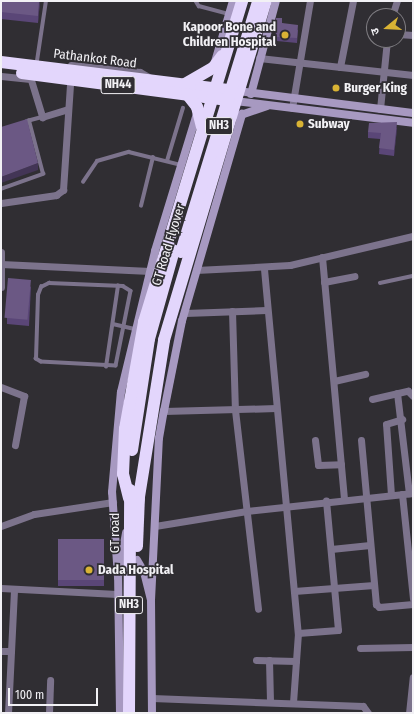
<!DOCTYPE html>
<html>
<head>
<meta charset="utf-8">
<style>
  body { margin:0 }
  #map { position:relative; width:414px; height:714px; overflow:hidden; background:#302e33; font-family:"Fira Sans Condensed","Noto Sans Devanagari",sans-serif }
  div>[style] { position:absolute }
  .lane>* { height:3.5px; margin:-1.75px; padding:0 1.75px; transform-origin:1.75px; border-radius:1.75px; background:#7c738c }
  .street>* { height:7px; margin:-3.5px; padding:0 3.5px; transform-origin:3.5px; border-radius:3.5px; background:#7c738c }
  .secondary>* { height:8px; margin:-4px; padding:0 4px; transform-origin:4px; border-radius:4px; background:#a799c1 }
  .highway>* { height:12px; margin:-6px; padding:0 6px; transform-origin:6px; border-radius:6px; background:#e3d6fc }
  .highway-bridge>* { height:12px; margin:-6px; padding:0 6px; transform-origin:6px; border-radius:6px; background:#e3d6fc }
  .wall>* { inset:0; background:#5a4677; transform-origin:0 0 }
  .shaded-wall>* { inset:0; background:#433556 }
  .building>* { inset:0; background:#6b5884; transform-origin:0 0 }
  .dots>* { width:11px; height:11px; translate:-50% -50%; box-sizing:border-box; border:2px solid #302e33; border-radius:50% }
  span { translate:-50% -50%; white-space:nowrap; text-align:center; line-height:1.15; -webkit-text-stroke:3.5px #302e33; paint-order:stroke }
  .shield-label span { padding:1px 3px; background:#302e33; border:1px solid; border-radius:3px; -webkit-text-stroke-width:0 }
  .shield-label { font-size:12px; color:#f2f1f5; font-weight:700 }
  .poi-label { font-size:13px; color:#f2f1f5; font-weight:700 }
  .right { translate:-100% -50%; text-align:right }
  .left { translate:0 -50%; text-align:left }
  .street-label { font-size:13px; color:#f2f1f5 }
  .frame { position:absolute; inset:0; border:2px solid #f2f1f5; pointer-events:none }
  .north { position:absolute; left:366px; top:8px; width:40px; height:40px; box-sizing:border-box; background:#302e33; border:1px solid #7e7c81; border-radius:50%; rotate:252deg; font-size:11px; font-weight:700; line-height:16px; text-align:center; color:#f2f1f5 }
  .north::after { content:''; display:block; margin:auto; width:14px; height:18px; background:#d9b334; clip-path:polygon(50% 0,100% 100%,50% 72%,0 100%) }
  .scale { position:absolute; left:8px; top:688px; width:90px; height:18px; box-sizing:border-box; border:2px solid #f2f1f5; border-top:0; padding-left:5px; font-size:12px; line-height:14px; white-space:nowrap; color:#f2f1f5; -webkit-text-stroke:3px #302e33; paint-order:stroke }
</style>
</head>
<body>
<div id="map">
  <div class="lane">
    <i style="left:196px;top:1px;width:6px;rotate:59deg"></i>
    <i style="left:199px;top:6px;width:31px;rotate:15deg"></i>
    <i style="left:37px;top:61px;width:61px;rotate:-81.5deg"></i>
    <i style="left:27px;top:121px;width:16px;rotate:-15deg"></i>
    <i style="left:167px;top:161px;width:55px;rotate:-73.2deg"></i>
    <i style="left:83px;top:182px;width:25px;rotate:-56deg"></i>
    <i style="left:97px;top:161px;width:33px;rotate:-16deg"></i>
    <i style="left:129px;top:152px;width:54px;rotate:14deg"></i>
    <i style="left:1px;top:189px;width:45px;rotate:-19.7deg"></i>
    <i style="left:43px;top:174px;width:55px;rotate:-104.8deg"></i>
    <i style="left:141px;top:206px;width:50px;rotate:-76.2deg"></i>
    <i style="left:49px;top:283px;width:74px;rotate:2.3deg"></i>
    <i style="left:123px;top:286px;width:9px;rotate:32deg"></i>
    <i style="left:131px;top:291px;width:76px;rotate:101.3deg"></i>
    <i style="left:116px;top:366px;width:75px;rotate:-176.9deg"></i>
    <i style="left:41px;top:362px;width:6px;rotate:-149deg"></i>
    <i style="left:36px;top:359px;width:64px;rotate:-88.2deg"></i>
    <i style="left:38px;top:295px;width:9px;rotate:-69deg"></i>
    <i style="left:41px;top:287px;width:9px;rotate:-27deg"></i>
    <i style="left:380px;top:283px;width:34px;rotate:-12deg"></i>
    <i style="left:113px;top:324px;width:23px;rotate:13deg"></i>
    <i style="left:106px;top:367px;width:82px;rotate:-81.6deg"></i>
  </div>
  <div class="street">
    <i style="left:392px;top:16px;width:16px;rotate:-72deg"></i>
    <i style="left:398px;top:34px;width:15px;rotate:4deg"></i>
    <i style="left:259px;top:58px;width:155px;rotate:6.3deg"></i>
    <i style="left:71px;top:65px;width:69px;rotate:5.8deg"></i>
    <i style="left:140px;top:72px;width:14px;rotate:30deg"></i>
    <i style="left:340px;top:67px;width:67px;rotate:-78.9deg"></i>
    <i style="left:1px;top:76px;width:27px;rotate:6deg"></i>
    <i style="left:31px;top:80px;width:39px;rotate:73deg"></i>
    <i style="left:42px;top:117px;width:27px;rotate:-17deg"></i>
    <i style="left:292px;top:108px;width:109px;rotate:-80.5deg"></i>
    <i style="left:380px;top:109px;width:69px;rotate:-84.2deg"></i>
    <i style="left:1px;top:203px;width:56px;rotate:-8.3deg"></i>
    <i style="left:56px;top:195px;width:9px;rotate:-36deg"></i>
    <i style="left:63px;top:190px;width:105px;rotate:-86.2deg"></i>
    <i style="left:1px;top:252px;width:35px;rotate:90deg"></i>
    <i style="left:322px;top:257px;width:243px;rotate:84.8deg"></i>
    <i style="left:1px;top:264px;width:149px;rotate:2.7deg"></i>
    <i style="left:264px;top:269px;width:366px;rotate:84.7deg"></i>
    <i style="left:298px;top:633px;width:70px;rotate:94.1deg"></i>
    <i style="left:196px;top:270px;width:94px;rotate:-3deg"></i>
    <i style="left:290px;top:265px;width:126px;rotate:-13.3deg"></i>
    <i style="left:324px;top:282px;width:31px;rotate:-11deg"></i>
    <i style="left:232px;top:311px;width:99px;rotate:88.3deg"></i>
    <i style="left:235px;top:410px;width:200px;rotate:83.4deg"></i>
    <i style="left:185px;top:313px;width:81px;rotate:-2.1deg"></i>
    <i style="left:334px;top:381px;width:32px;rotate:-13deg"></i>
    <i style="left:1px;top:387px;width:25px;rotate:21deg"></i>
    <i style="left:24px;top:396px;width:50px;rotate:100.4deg"></i>
    <i style="left:397px;top:393px;width:101px;rotate:83.2deg"></i>
    <i style="left:372px;top:399px;width:37px;rotate:-13deg"></i>
    <i style="left:408px;top:391px;width:7px;rotate:45deg"></i>
    <i style="left:164px;top:411px;width:112px;rotate:-1.5deg"></i>
    <i style="left:315px;top:440px;width:25px;rotate:83deg"></i>
    <i style="left:318px;top:465px;width:23px;rotate:-2deg"></i>
    <i style="left:361px;top:440px;width:165px;rotate:84.8deg"></i>
    <i style="left:376px;top:604px;width:4px;rotate:45deg"></i>
    <i style="left:379px;top:607px;width:34px;rotate:-5deg"></i>
    <i style="left:402px;top:494px;width:105px;rotate:84deg"></i>
    <i style="left:391px;top:495px;width:71px;rotate:-94deg"></i>
    <i style="left:386px;top:424px;width:17px;rotate:-17deg"></i>
    <i style="left:1px;top:526px;width:35px;rotate:-20deg"></i>
    <i style="left:34px;top:514px;width:80px;rotate:-8.6deg"></i>
    <i style="left:155px;top:526px;width:93px;rotate:-9.3deg"></i>
    <i style="left:247px;top:511px;width:167px;rotate:-6.2deg"></i>
    <i style="left:331px;top:549px;width:39px;rotate:-6deg"></i>
    <i style="left:1px;top:588px;width:116px;rotate:3deg"></i>
    <i style="left:294px;top:591px;width:80px;rotate:-4.3deg"></i>
    <i style="left:298px;top:633px;width:40px;rotate:-4.3deg"></i>
    <i style="left:338px;top:630px;width:130px;rotate:-95.3deg"></i>
    <i style="left:360px;top:648px;width:53px;rotate:-1.1deg"></i>
    <i style="left:1px;top:651px;width:10px"></i>
    <i style="left:256px;top:660px;width:40px;rotate:1.4deg"></i>
    <i style="left:269px;top:660px;width:42px;rotate:88.6deg"></i>
    <i style="left:152px;top:698px;width:211px;rotate:2.2deg"></i>
    <i style="left:363px;top:706px;width:9px;rotate:54deg"></i>
    <i style="left:8px;top:713px;width:124px;rotate:-87.2deg"></i>
    <i style="left:49px;top:713px;width:33px;rotate:-88deg"></i>
    <i style="left:409px;top:713px;width:36px;rotate:-84deg"></i>
  </div>
  <div class="secondary">
    <i style="left:215px;top:62px;width:64px;rotate:-73.6deg"></i>
    <i style="left:238px;top:91px;width:176px;rotate:7.2deg"></i>
    <i style="left:251px;top:94px;width:96px;rotate:-75deg"></i>
    <i style="left:235px;top:101px;width:179px;rotate:7deg"></i>
    <i style="left:238px;top:116px;width:31px;rotate:-19deg"></i>
    <i style="left:137px;top:560px;width:14px;rotate:60deg"></i>
    <i style="left:144px;top:572px;width:29px;rotate:76deg"></i>
    <i style="left:151px;top:600px;width:113px;rotate:89.5deg"></i>
    <i style="left:118px;top:577px;width:85px;rotate:-94deg"></i>
    <i style="left:112px;top:492px;width:100px;rotate:-84.9deg"></i>
    <i style="left:121px;top:392px;width:145px;rotate:-76.4deg"></i>
    <i style="left:155px;top:251px;width:147px;rotate:-73deg"></i>
    <i style="left:151px;top:600px;width:162px;rotate:-87.2deg"></i>
    <i style="left:159px;top:438px;width:27px;rotate:-80deg"></i>
    <i style="left:164px;top:411px;width:92px;rotate:-78.7deg"></i>
    <i style="left:182px;top:321px;width:216px;rotate:-73.8deg"></i>
    <i style="left:120px;top:713px;width:136px;rotate:-90.8deg"></i>
    <i style="left:118px;top:577px;width:45px;rotate:-79.7deg"></i>
  </div>
  <div class="highway">
    <i style="left:1px;top:62px;width:239px;rotate:7deg"></i>
    <i style="left:22px;top:73px;width:215px;rotate:7.5deg"></i>
    <i style="left:185px;top:84px;width:32px;rotate:-30deg"></i>
    <i style="left:213px;top:68px;width:15px;rotate:-53deg"></i>
    <i style="left:187px;top:94px;width:16px;rotate:52deg"></i>
    <i style="left:197px;top:107px;width:21px;rotate:76deg"></i>
    <i style="left:132px;top:450px;width:112px;rotate:-81.3deg"></i>
    <i style="left:149px;top:339px;width:92px;rotate:-74.3deg"></i>
    <i style="left:129px;top:498px;width:25px;rotate:-104deg"></i>
    <i style="left:123px;top:474px;width:45px;rotate:-87.5deg"></i>
    <i style="left:125px;top:429px;width:109px;rotate:-79.9deg"></i>
    <i style="left:144px;top:322px;width:336px;rotate:-73deg"></i>
    <i style="left:138px;top:503px;width:165px;rotate:-80.9deg"></i>
    <i style="left:164px;top:340px;width:354px;rotate:-73.3deg"></i>
    <i style="left:137px;top:546px;width:50px;rotate:-87.7deg"></i>
    <i style="left:129px;top:713px;width:223px;rotate:-89.7deg"></i>
  </div>
  <div class="highway-bridge">
    <i style="left:181px;top:252px;width:263px;rotate:-72.9deg"></i>
  </div>
  <div class="wall">
    <i style="clip-path:polygon(1px 1px,40px 1px,38px 23px,1px 19px)"></i>
    <i style="clip-path:polygon(282px 23px,298px 30px,297px 43px,277px 41px,275px 29px,275px 24px)"></i>
    <i style="clip-path:polygon(397px 128px,394px 156px,379px 154px,380px 139px,368px 138px,368px 132px)"></i>
    <i style="clip-path:polygon(31px 286px,29px 326px,7px 324px,7px 318px)"></i>
    <i style="left:58px;top:539px;width:46px;height:47px"></i>
  </div>
  <div class="shaded-wall">
    <i style="clip-path:polygon(39px 1px,40px 1px,38px 23px,38px 16px)"></i>
    <i style="clip-path:polygon(397px 122px,397px 128px,394px 156px,394px 150px)"></i>
    <i style="clip-path:polygon(38px 163px,38px 170px,1px 183px,1px 177px)"></i>
  </div>
  <div class="building">
    <i style="clip-path:polygon(1px 1px,39px 1px,38px 16px,1px 12px)"></i>
    <i style="clip-path:polygon(276px 18px,282px 18px,282px 23px,298px 25px,297px 38px,277px 37px,275px 24px)"></i>
    <i style="clip-path:polygon(27px 119px,38px 163px,1px 177px,1px 127px)"></i>
    <i style="clip-path:polygon(397px 122px,394px 150px,379px 148px,381px 133px,368px 132px,369px 123px)"></i>
    <i style="left:8px;top:278px;width:23px;height:40px;rotate:5deg"></i>
    <i style="left:58px;top:539px;width:46px;height:41px"></i>
  </div>
  <div class="dots">
    <i style="left:285px;top:35px;background:#d9b334"></i>
    <i style="left:336px;top:88px;background:#d9b334"></i>
    <i style="left:300px;top:124px;background:#d9b334"></i>
    <i style="left:89px;top:570px;background:#d9b334"></i>
  </div>
  <div class="shield-label">
    <span style="left:118px;top:85px">NH44</span>
    <span style="left:219px;top:126px">NH3</span>
    <span style="left:129px;top:605px">NH3</span>
  </div>
  <div class="poi-label">
    <span class="right" style="left:276px;top:35px">Kapoor Bone and<br>Children Hospital</span>
    <span class="left" style="left:344px;top:88px">Burger King</span>
    <span class="left" style="left:308px;top:124px">Subway</span>
    <span class="left" style="left:98px;top:570px">Dada Hospital</span>
  </div>
  <div class="street-label">
    <span style="left:95px;top:59px;rotate:7deg">Pathankot Road</span>
    <span style="left:169px;top:245px;rotate:-73deg">GT Road Flyover</span>
    <span style="left:115px;top:533px;rotate:-90deg">GT road</span>
  </div>
  <div class="frame"></div>
  <div class="north">उ</div>
  <div class="scale">100 m</div>
</div>
</body>
</html>
